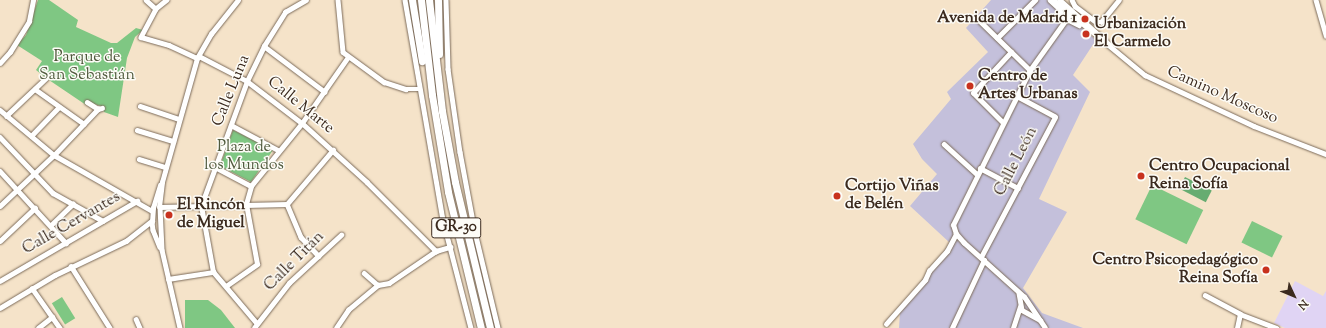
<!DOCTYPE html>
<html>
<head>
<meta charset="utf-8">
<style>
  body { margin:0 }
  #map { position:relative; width:1326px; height:328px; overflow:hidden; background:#f5e3c9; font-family:"Sorts Mill Goudy",serif }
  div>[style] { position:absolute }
  .built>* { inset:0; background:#e0d4f4 }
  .industrial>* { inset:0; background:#c4c0db }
  .green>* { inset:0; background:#7fc783; transform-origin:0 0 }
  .forest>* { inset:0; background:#67ac71; transform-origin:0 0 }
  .roads { filter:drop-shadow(0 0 1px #7c6b5a) drop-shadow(0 0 1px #7c6b5a) }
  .minor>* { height:4.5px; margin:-2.25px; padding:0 2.25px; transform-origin:2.25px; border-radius:2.25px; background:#fff }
  .highway>* { height:7px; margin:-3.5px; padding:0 3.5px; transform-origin:3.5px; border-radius:3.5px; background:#fff }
  .dots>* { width:11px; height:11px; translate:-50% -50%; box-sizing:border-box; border:2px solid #fdfcf7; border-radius:50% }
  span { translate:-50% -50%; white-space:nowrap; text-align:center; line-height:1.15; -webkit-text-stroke:3px #fdfcf7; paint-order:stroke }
  .shield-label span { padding:1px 3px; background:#fdfcf7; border:1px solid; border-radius:3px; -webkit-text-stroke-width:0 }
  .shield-label { font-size:15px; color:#3b2a1e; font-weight:700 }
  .poi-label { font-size:16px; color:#3b2a1e; font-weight:700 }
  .right { translate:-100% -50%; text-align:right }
  .left { translate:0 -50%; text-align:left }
  .park-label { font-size:16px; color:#4f593c }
  .street-label { font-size:16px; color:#3b2a1e }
  .north { position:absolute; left:1274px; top:276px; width:40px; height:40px; -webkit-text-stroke:3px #fdfcf7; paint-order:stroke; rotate:134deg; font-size:11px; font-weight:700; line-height:16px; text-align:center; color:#3b2a1e }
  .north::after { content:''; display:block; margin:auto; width:14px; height:18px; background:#3b2a1e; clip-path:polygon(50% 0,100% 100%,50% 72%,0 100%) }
</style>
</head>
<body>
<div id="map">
  <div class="built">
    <i style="clip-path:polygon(1295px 281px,1323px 296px,1326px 291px,1326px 328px,1285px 328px,1274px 323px)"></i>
  </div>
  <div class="industrial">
    <i style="clip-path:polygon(991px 0,1052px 0,1096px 40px,1073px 75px,1090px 92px,1039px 199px,1067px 212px,1023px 288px,1042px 313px,1083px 328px,899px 328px,900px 312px,950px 243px,910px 206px,937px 174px,922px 159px,913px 144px,951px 99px,947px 92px,988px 52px,966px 28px)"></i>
  </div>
  <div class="green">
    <i style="clip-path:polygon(38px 0,49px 0,78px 20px,76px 27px,111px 43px,117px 43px,136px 28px,143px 30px,135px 37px,127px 58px,118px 117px,104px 112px,101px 106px,87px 102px,86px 105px,46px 78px,36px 70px,42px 61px,17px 45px,26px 35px)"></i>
    <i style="clip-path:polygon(233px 130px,273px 150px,251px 182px,220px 166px)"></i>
    <i style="left:1152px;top:185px;width:57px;height:38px;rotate:26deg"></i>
    <i style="left:1252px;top:221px;width:34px;height:24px;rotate:26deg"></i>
    <i style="left:62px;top:297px;width:25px;height:12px;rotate:58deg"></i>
    <i style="clip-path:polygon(185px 300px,208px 300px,221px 310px,235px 328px,185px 328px)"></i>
  </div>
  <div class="forest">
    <i style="left:1185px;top:177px;width:30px;height:13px;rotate:27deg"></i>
  </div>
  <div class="roads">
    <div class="minor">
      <i style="left:146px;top:0;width:13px;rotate:42deg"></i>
      <i style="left:167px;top:0;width:14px;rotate:141deg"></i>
      <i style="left:156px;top:9px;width:32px;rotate:118deg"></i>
      <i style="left:141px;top:37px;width:29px;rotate:16deg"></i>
      <i style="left:169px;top:45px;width:31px;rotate:25deg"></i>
      <i style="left:338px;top:0;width:52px;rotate:84.5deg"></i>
      <i style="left:343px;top:52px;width:51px;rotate:36.2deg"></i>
      <i style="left:384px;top:82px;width:23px;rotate:18deg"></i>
      <i style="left:406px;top:89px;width:13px"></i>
      <i style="left:405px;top:0;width:223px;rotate:80.2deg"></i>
      <i style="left:443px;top:220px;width:112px;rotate:75.5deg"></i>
      <i style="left:446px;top:0;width:69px;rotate:88.3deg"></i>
      <i style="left:448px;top:69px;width:84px;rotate:81.8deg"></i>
      <i style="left:460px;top:152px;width:81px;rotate:79.4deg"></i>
      <i style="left:475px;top:232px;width:99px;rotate:76.5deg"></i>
      <i style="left:1050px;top:0;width:12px;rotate:42deg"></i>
      <i style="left:1059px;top:8px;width:10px;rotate:66deg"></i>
      <i style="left:1063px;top:17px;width:18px;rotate:27deg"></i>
      <i style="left:1054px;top:0;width:118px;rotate:39.5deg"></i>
      <i style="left:1145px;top:75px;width:120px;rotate:25.1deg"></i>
      <i style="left:1254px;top:126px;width:77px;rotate:21.3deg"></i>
      <i style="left:1060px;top:0;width:67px;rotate:42deg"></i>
      <i style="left:1072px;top:0;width:7px;rotate:63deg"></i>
      <i style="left:1075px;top:6px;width:26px;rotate:37deg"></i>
      <i style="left:1096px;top:22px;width:5px"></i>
      <i style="left:1101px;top:22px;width:28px;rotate:-51deg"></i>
      <i style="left:1316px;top:0;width:37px;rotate:74deg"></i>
      <i style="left:980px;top:21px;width:70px;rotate:44.4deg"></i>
      <i style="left:997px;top:38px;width:54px;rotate:-45deg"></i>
      <i style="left:264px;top:46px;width:76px;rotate:37deg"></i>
      <i style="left:199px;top:56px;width:54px;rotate:27.5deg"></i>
      <i style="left:247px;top:81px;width:69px;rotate:37.4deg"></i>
      <i style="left:302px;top:123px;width:88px;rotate:42.2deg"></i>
      <i style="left:367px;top:182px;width:98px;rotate:45deg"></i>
      <i style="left:0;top:63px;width:15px;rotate:-48deg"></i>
      <i style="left:10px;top:52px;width:36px;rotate:-58deg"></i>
      <i style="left:29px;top:21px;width:21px;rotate:-79deg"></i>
      <i style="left:35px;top:89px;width:60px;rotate:35.5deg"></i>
      <i style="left:87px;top:102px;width:13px;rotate:32deg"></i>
      <i style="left:98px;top:109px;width:4px;rotate:-14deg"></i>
      <i style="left:140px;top:106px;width:41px;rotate:18.4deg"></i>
      <i style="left:0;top:110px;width:70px;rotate:39.8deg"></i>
      <i style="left:54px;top:155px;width:113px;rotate:29.7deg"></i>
      <i style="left:6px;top:116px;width:55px;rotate:-43.5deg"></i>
      <i style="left:1003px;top:123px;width:42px;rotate:-135deg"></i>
      <i style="left:973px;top:93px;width:56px;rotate:-47.2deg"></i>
      <i style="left:231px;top:125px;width:53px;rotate:28deg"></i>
      <i style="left:137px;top:130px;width:38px;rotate:17deg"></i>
      <i style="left:31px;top:136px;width:40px;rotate:-46deg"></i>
      <i style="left:0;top:137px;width:77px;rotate:46.6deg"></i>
      <i style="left:53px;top:193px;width:57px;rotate:29.2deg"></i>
      <i style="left:944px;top:144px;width:45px;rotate:42.3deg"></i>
      <i style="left:139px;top:159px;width:28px;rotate:17deg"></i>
      <i style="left:217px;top:168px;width:38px;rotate:28deg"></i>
      <i style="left:980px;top:168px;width:43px;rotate:27.8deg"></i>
      <i style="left:0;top:171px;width:98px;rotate:47.5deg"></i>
      <i style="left:287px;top:204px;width:71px;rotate:-49.6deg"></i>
      <i style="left:287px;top:204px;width:36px;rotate:67deg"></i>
      <i style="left:301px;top:237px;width:26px;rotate:47deg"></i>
      <i style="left:0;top:206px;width:74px;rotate:-43.4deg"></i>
      <i style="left:54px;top:155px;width:64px;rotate:-46.3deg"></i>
      <i style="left:159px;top:207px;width:25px;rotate:-83deg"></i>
      <i style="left:162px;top:182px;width:129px;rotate:-74.2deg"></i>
      <i style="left:197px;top:58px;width:28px;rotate:-60deg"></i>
      <i style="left:211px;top:34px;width:43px;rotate:-51.5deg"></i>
      <i style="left:160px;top:207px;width:127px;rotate:-1.4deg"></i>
      <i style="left:160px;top:207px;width:43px;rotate:87.3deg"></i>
      <i style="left:162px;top:250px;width:80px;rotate:77deg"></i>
      <i style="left:152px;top:222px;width:14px;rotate:-86deg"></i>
      <i style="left:153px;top:208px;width:24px;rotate:-73deg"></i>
      <i style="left:152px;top:222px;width:8px;rotate:83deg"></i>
      <i style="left:153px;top:230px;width:18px;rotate:68deg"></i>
      <i style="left:52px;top:224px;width:29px;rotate:-44deg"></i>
      <i style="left:0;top:241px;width:48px;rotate:-43.3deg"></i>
      <i style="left:981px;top:257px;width:158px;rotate:-62.1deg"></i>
      <i style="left:1055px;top:117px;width:44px;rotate:-151.7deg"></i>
      <i style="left:71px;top:266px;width:73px;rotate:57.8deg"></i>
      <i style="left:364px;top:273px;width:18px;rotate:41deg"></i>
      <i style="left:168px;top:279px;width:46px;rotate:-8.8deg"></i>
      <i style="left:0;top:281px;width:159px;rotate:-30.3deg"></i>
      <i style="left:226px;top:286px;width:38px;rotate:-35deg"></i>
      <i style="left:257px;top:264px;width:61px;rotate:-100.4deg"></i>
      <i style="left:246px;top:204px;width:19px;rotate:-74deg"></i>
      <i style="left:251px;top:186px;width:81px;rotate:-51deg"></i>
      <i style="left:302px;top:123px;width:80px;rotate:-55.1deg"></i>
      <i style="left:32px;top:288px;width:49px;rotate:55deg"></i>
      <i style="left:1019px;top:293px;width:17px;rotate:80deg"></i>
      <i style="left:1022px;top:310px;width:21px;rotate:29deg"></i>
      <i style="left:1205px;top:295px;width:40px;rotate:28deg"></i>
      <i style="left:1240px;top:314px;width:39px;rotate:21deg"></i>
      <i style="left:0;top:308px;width:64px;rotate:-31deg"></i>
      <i style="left:55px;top:275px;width:79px;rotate:-25.6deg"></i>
      <i style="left:126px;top:241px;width:33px;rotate:-38deg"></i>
      <i style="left:136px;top:319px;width:10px;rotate:66deg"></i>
      <i style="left:257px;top:324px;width:68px;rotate:-130.2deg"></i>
      <i style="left:213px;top:272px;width:67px;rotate:-100.3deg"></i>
      <i style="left:201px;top:206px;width:133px;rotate:-69.8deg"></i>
      <i style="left:247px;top:81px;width:39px;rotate:-64deg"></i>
      <i style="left:264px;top:46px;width:40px;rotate:-58deg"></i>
      <i style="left:285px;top:12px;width:24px;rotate:-30deg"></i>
      <i style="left:886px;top:324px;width:59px;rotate:-48.4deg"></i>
      <i style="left:925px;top:280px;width:10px;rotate:-66deg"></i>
      <i style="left:929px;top:271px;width:27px;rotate:-48deg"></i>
      <i style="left:947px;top:251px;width:19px;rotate:-62deg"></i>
      <i style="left:38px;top:328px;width:18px;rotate:-38deg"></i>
      <i style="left:254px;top:328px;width:57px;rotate:-52.1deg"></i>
      <i style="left:289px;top:283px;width:71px;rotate:-42.7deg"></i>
      <i style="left:336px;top:328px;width:22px;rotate:-56deg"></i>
      <i style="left:348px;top:310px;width:39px;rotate:-40deg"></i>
      <i style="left:378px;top:285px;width:11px;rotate:-10deg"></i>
      <i style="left:389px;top:283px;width:57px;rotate:-34.2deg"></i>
      <i style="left:436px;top:251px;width:15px;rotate:-16deg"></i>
      <i style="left:952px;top:328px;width:75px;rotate:-64.8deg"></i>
      <i style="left:1013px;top:328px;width:22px;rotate:-72deg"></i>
      <i style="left:1045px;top:328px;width:37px;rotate:-124deg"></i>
      <i style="left:1024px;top:297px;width:81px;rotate:-138deg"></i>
      <i style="left:964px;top:243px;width:12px;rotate:-132deg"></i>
      <i style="left:956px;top:234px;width:9px;rotate:-108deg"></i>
      <i style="left:953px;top:225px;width:173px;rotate:-63.6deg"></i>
      <i style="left:1030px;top:70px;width:69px;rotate:-54.5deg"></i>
      <i style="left:1237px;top:328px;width:14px;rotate:-78deg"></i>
    </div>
    <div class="highway">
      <i style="left:412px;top:0;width:62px;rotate:80.7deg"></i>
      <i style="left:421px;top:0;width:96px;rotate:83.4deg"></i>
      <i style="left:432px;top:95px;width:98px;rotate:80.6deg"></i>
      <i style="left:448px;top:192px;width:140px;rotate:76.4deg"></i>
      <i style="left:429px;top:0;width:112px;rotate:83.3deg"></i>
      <i style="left:442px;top:111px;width:72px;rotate:79.6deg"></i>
      <i style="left:455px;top:182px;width:150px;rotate:76.5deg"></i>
      <i style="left:438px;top:0;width:54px;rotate:88.9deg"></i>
    </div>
  </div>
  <div class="dots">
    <i style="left:1085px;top:19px;background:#c8321e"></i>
    <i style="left:1086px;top:34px;background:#c8321e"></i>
    <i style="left:970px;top:86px;background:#c8321e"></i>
    <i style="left:1141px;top:176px;background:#c8321e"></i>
    <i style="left:837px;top:196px;background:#c8321e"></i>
    <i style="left:169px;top:215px;background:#c8321e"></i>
    <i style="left:1266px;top:270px;background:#c8321e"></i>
  </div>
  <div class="shield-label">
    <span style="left:456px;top:228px">GR-30</span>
  </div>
  <div class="poi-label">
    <span class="right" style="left:1077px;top:19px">Avenida de Madrid 1</span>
    <span class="left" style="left:1094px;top:34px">Urbanización<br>El Carmelo</span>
    <span class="left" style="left:978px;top:86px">Centro de<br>Artes Urbanas</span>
    <span class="left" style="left:1149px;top:176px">Centro Ocupacional<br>Reina Sofía</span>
    <span class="left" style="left:845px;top:196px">Cortijo Viñas<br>de Belén</span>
    <span class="left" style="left:177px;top:215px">El Rincón<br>de Miguel</span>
    <span class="right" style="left:1258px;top:270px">Centro Psicopedagógico<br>Reina Sofía</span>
  </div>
  <div class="park-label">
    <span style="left:87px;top:67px">Parque de<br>San Sebastián</span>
    <span style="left:244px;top:157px">Plaza de<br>los Mundos</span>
  </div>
  <div class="street-label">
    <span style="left:232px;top:91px;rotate:-68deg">Calle Luna</span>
    <span style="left:1222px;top:96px;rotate:24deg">Camino Moscoso</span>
    <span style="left:300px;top:106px;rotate:39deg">Calle Marte</span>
    <span style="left:1017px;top:162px;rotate:-63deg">Calle León</span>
    <span style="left:72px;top:224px;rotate:-30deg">Calle Cervantes</span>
    <span style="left:295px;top:262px;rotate:-45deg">Calle Titán</span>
  </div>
  <div class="north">N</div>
</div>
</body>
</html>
